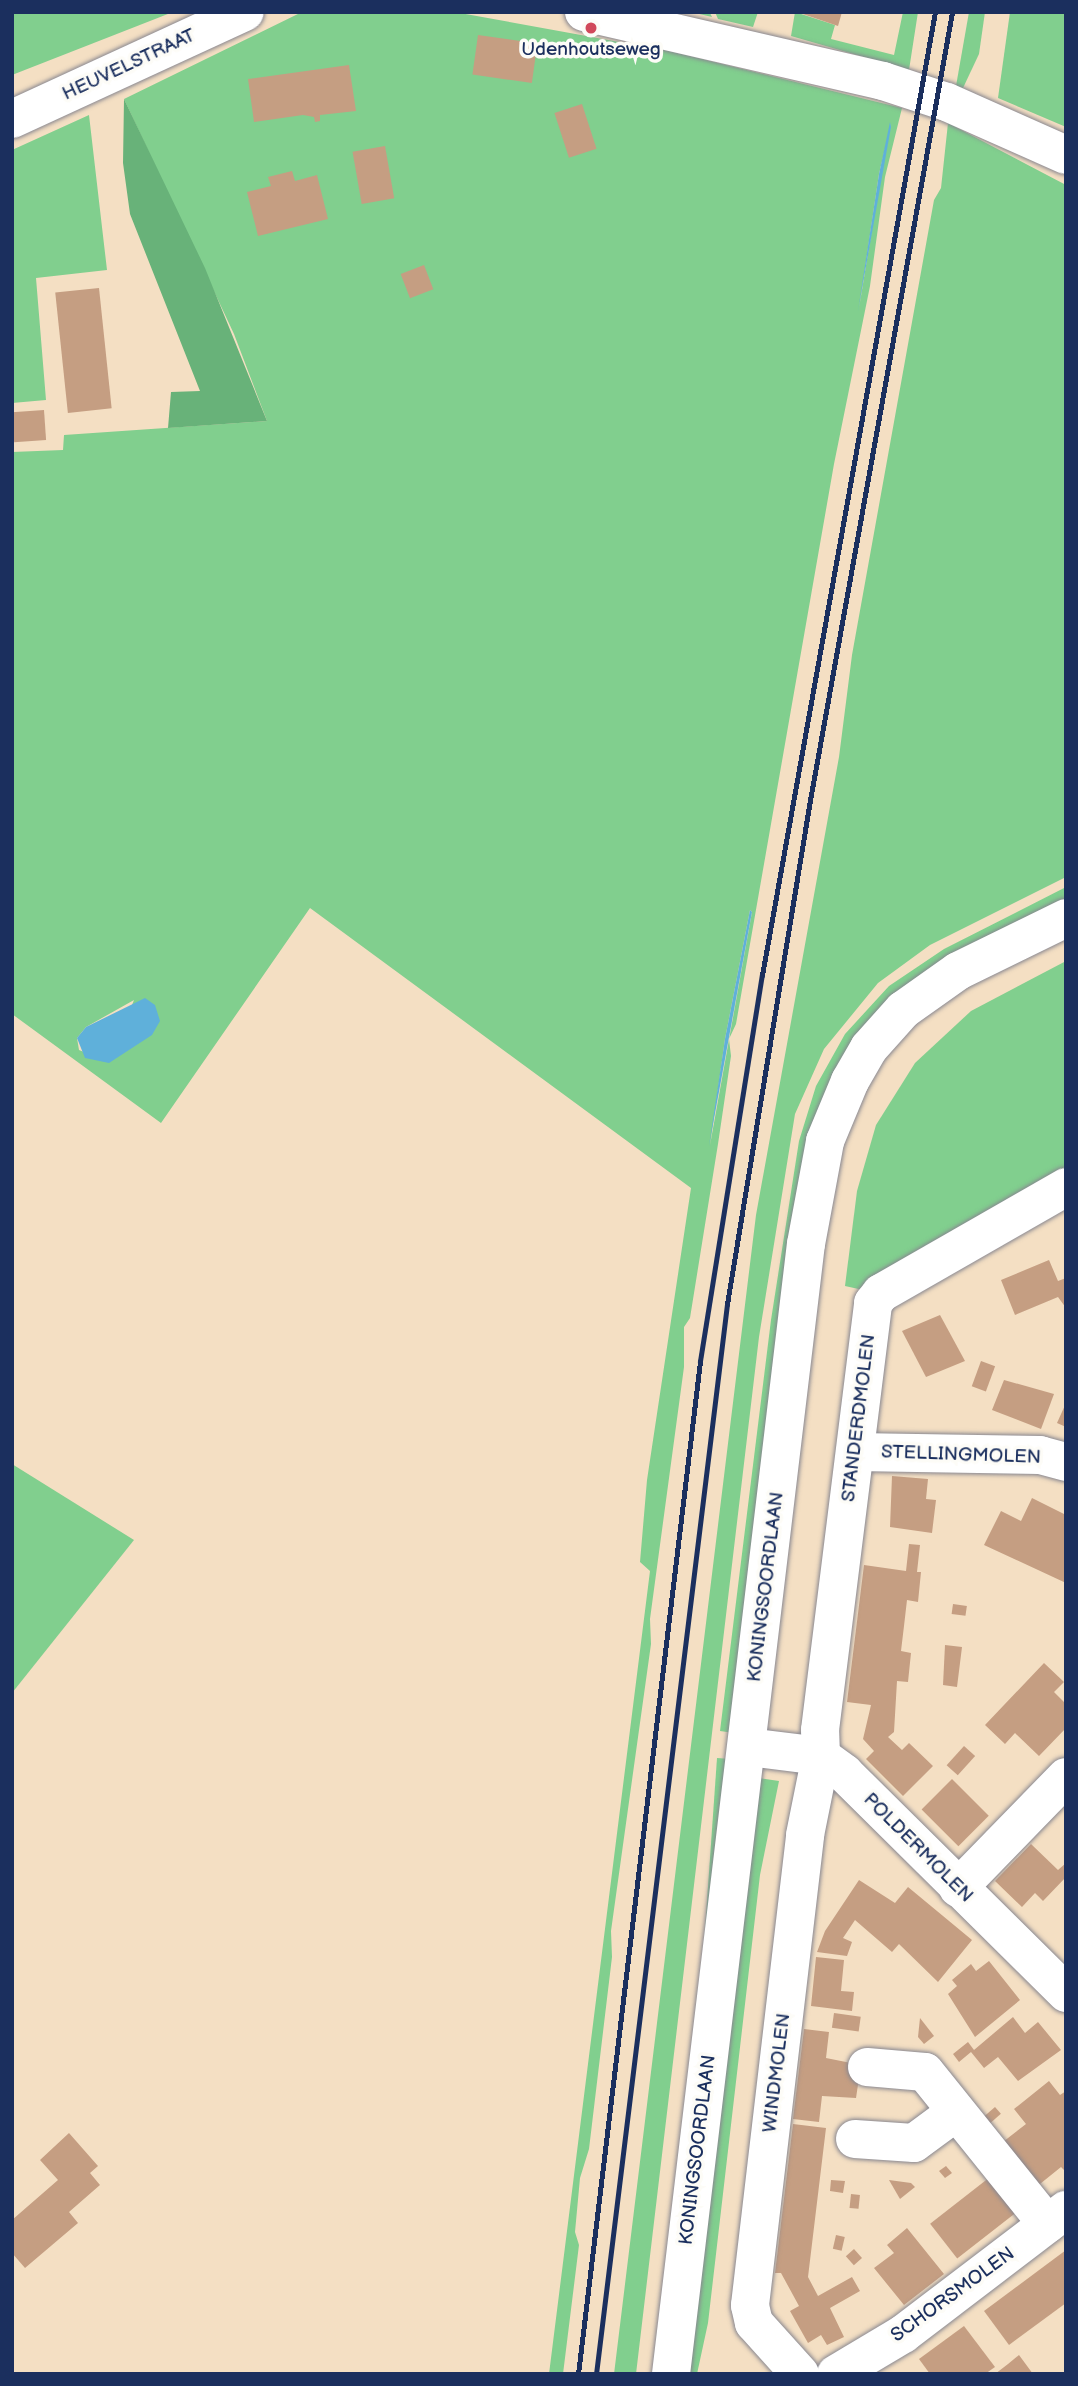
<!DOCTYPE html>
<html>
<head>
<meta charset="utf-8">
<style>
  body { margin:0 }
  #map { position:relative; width:1078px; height:2386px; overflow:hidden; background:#f4dfc3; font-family:"Balsamiq Sans",sans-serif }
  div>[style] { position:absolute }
  .green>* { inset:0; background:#81cf8e; transform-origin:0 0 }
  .forest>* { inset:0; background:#68b279 }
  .water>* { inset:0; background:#5fb0da }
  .building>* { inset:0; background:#c59e82; transform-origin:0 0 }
  .roads { filter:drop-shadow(0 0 2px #888790) drop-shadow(0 0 2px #888790) }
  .minor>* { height:38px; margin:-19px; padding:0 19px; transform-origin:19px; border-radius:19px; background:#fff }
  .rail>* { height:5px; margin:-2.5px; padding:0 2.5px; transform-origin:2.5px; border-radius:2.5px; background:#1b2f5e }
  .dots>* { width:19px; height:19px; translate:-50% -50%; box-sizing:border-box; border:4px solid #fdfcf7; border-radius:50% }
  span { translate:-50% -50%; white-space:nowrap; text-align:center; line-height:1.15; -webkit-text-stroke:7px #fdfcf7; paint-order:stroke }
  .poi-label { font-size:19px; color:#1b2f5e }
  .street-label { font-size:19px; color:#1b2f5e }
  .frame { position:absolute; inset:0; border:14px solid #1b2f5e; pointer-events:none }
</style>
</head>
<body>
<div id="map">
  <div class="green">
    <i style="clip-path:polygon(12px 12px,173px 12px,12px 75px)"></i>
    <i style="clip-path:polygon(evenodd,302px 12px,460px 13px,669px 51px,902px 108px,885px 177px,870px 286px,834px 464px,736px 1024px,729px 1039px,731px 1056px,718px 1144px,690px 1318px,684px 1327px,684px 1367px,650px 1619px,651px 1644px,611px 1931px,612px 1957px,589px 2149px,580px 2178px,575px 2232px,579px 2245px,563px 2374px,549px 2374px,650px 1571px,640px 1562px,647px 1480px,691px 1188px,310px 908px,161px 1123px,12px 1014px,12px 452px,63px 450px,64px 435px,267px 421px,234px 334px,124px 99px,302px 12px,891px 123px,881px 175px,859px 308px,879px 174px,891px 123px,302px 12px,750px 910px,752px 912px,710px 1145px,725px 1039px,750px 910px,302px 12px,134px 1000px,109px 1062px,79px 1050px,77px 1038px,86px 1027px,134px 1000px)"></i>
    <i style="clip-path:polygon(691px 12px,758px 12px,753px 27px,718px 19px,715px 12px,710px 13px,712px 17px)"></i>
    <i style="clip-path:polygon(795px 12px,835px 25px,831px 39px,894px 55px,903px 12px,918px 12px,909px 70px,791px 36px)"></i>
    <i style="clip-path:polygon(969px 12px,985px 12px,979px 54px,963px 88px,956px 86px)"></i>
    <i style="clip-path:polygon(1010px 12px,1066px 12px,1066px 127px,998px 98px)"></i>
    <i style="clip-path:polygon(89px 115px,107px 270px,36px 278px,46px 400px,12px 403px,12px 150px)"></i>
    <i style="clip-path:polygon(948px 123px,1066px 185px,1066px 877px,930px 945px,878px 983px,824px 1049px,795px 1114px,759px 1337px,636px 2374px,614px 2374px,756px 1215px,839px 757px,852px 655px,934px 200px,941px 188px)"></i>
    <i style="clip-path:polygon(1066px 887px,1066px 901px,861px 1032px,734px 1733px,720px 1731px,771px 1320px,799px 1141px,816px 1086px,845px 1034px,889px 986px,944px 949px)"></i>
    <i style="clip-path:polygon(1066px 961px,1066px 1175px,863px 1290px,845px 1286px,857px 1191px,876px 1125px,915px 1063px,971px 1011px)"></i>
    <i style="clip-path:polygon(12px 1464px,134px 1540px,12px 1693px)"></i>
    <i style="left:717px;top:1758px;width:14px;height:620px;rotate:4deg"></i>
    <i style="clip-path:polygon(758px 1778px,779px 1781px,760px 1875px,708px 2323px,697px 2374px,690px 2374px)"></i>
  </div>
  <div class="forest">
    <i style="clip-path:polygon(124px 99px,205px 268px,267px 421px,168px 428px,171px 392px,200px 391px,130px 214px,123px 163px)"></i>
  </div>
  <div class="water">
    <i style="clip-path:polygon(890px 122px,891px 127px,858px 311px,879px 174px)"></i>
    <i style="clip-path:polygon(750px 910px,752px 912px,709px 1146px,725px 1039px)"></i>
    <i style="clip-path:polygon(145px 998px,155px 1005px,160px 1021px,152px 1035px,109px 1063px,85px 1058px,77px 1038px,86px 1027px)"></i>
  </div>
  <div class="building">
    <i style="clip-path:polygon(797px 12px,842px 12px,838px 26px)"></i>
    <i style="left:478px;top:35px;width:60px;height:40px;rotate:8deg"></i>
    <i style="clip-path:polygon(349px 65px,356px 111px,320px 115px,320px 121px,315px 122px,314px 117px,303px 115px,254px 122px,248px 79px)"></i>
    <i style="left:582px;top:104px;width:47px;height:29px;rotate:72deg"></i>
    <i style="left:385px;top:146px;width:53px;height:33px;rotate:80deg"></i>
    <i style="clip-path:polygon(292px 171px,295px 181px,317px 175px,328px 219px,258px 236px,247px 192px,271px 186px,268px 177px)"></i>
    <i style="left:424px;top:265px;width:26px;height:25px;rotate:69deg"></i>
    <i style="left:99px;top:288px;width:121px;height:44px;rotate:84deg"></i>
    <i style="left:44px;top:410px;width:30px;height:32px;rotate:86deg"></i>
    <i style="clip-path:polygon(1049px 1260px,1058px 1281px,1066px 1278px,1066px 1308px,1058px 1297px,1015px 1315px,1001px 1280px)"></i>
    <i style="clip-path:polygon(940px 1315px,965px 1361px,926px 1377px,902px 1331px)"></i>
    <i style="left:981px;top:1361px;width:15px;height:27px;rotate:20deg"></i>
    <i style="clip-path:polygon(1004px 1380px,1054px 1394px,1041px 1429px,992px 1410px)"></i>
    <i style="clip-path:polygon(1066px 1403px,1066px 1427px,1057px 1423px)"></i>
    <i style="clip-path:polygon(892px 1476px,928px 1479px,926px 1499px,936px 1500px,932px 1533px,890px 1527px)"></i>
    <i style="clip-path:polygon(1032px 1498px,1066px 1515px,1066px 1583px,984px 1545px,1001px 1511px,1021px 1521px)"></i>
    <i style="clip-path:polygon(909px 1544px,920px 1545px,917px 1572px,921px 1572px,918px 1602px,907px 1600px,904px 1626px,901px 1651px,911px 1653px,908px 1682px,897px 1681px,894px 1732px,888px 1737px,902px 1750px,909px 1743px,933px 1766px,903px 1796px,866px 1759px,874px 1751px,863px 1739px,871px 1705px,847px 1702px,864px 1565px,906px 1571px)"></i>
    <i style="left:953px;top:1604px;width:14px;height:10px;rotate:8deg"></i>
    <i style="clip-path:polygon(945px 1645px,962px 1647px,957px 1687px,943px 1685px)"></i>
    <i style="clip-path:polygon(1044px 1663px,1064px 1682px,1054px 1692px,1066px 1704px,1066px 1728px,1039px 1756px,1015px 1733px,1005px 1744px,985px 1725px)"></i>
    <i style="left:964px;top:1746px;width:15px;height:26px;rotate:42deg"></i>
    <i style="left:952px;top:1779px;width:52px;height:43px;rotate:45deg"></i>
    <i style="clip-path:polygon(1031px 1844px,1058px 1870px,1066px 1863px,1066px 1877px,1043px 1901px,1035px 1893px,1022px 1907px,995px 1881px)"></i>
    <i style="clip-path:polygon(859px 1880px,895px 1903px,908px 1887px,972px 1940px,938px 1982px,899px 1944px,892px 1952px,855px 1920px,843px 1938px,852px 1942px,847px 1956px,817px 1952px,825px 1931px)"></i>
    <i style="clip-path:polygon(816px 1957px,844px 1960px,841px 1991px,854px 1992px,852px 2011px,811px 2006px)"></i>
    <i style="clip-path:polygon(989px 1961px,1020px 2000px,975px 2037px,948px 1994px,957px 1986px,952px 1980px,971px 1964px,976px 1971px)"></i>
    <i style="left:834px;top:2013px;width:27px;height:15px;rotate:8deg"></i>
    <i style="clip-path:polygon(1013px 2017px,1025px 2033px,1038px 2022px,1061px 2050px,1018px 2081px,998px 2057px,984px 2068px,971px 2052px,959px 2062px,953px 2054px,968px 2042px,974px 2050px)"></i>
    <i style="clip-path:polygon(920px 2018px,934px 2036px,924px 2044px,918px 2037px)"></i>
    <i style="clip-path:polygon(804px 2029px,829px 2032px,826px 2058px,861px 2065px,856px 2098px,822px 2096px,819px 2122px,793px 2119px)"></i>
    <i style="clip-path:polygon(1049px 2081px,1060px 2095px,1066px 2091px,1066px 2172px,1061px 2167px,1035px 2188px,999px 2145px,1026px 2124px,1014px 2109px)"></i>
    <i style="left:995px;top:2107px;width:9px;height:23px;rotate:49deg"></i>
    <i style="clip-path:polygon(793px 2124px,826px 2128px,808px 2277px,818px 2296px,852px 2277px,860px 2291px,830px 2308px,844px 2337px,827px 2345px,821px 2335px,808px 2343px,790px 2311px,799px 2306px,781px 2273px,775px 2273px)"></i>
    <i style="clip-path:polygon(69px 2133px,98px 2166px,90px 2173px,100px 2185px,69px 2212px,78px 2223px,25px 2268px,12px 2253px,12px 2220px,58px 2180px,40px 2160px)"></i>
    <i style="clip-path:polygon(946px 2166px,952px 2173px,945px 2178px,939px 2171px)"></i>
    <i style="left:990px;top:2177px;width:44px;height:76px;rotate:52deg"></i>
    <i style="clip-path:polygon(831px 2180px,845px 2181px,843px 2193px,830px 2191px)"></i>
    <i style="clip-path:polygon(889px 2180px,911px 2183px,915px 2187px,900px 2199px)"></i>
    <i style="left:851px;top:2194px;width:9px;height:14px;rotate:6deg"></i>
    <i style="clip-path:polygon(907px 2228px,944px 2274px,904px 2305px,874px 2268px,894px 2253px,887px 2245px)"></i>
    <i style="left:836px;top:2235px;width:9px;height:14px;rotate:13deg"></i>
    <i style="left:854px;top:2249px;width:12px;height:11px;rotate:48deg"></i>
    <i style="clip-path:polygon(1066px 2250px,1066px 2303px,1009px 2345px,984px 2311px)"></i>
    <i style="clip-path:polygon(964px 2326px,995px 2367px,985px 2374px,930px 2374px,919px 2359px)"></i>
    <i style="clip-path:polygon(1019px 2355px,1033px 2374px,995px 2374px,1008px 2364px)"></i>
  </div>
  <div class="roads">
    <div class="minor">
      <i style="left:584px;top:12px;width:307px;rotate:13deg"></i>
      <i style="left:883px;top:81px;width:67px;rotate:18.2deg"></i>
      <i style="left:947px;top:102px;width:130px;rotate:24deg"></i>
      <i style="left:12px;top:119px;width:256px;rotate:-24.7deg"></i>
      <i style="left:855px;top:1452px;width:185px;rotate:0.9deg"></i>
      <i style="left:1040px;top:1455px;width:27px;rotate:15deg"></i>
      <i style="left:748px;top:1747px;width:74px;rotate:7deg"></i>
      <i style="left:821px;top:1756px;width:29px;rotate:36deg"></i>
      <i style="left:844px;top:1773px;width:313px;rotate:44.7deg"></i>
      <i style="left:958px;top:1888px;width:155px;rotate:-45.8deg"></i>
      <i style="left:867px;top:2067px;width:58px;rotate:4.9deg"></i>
      <i style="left:925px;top:2072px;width:195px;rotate:51.2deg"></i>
      <i style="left:855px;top:2139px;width:59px;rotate:3.9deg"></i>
      <i style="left:914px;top:2143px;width:52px;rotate:-36.4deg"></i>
      <i style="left:671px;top:2374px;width:1138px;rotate:-83.19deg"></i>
      <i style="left:806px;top:1244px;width:105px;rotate:-79.5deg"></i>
      <i style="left:825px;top:1141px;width:65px;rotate:-67.4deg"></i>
      <i style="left:850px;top:1081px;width:38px;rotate:-60deg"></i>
      <i style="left:869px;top:1048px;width:51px;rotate:-48.2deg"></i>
      <i style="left:903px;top:1010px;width:67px;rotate:-35.3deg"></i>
      <i style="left:958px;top:971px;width:120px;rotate:-26.1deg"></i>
      <i style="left:800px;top:2374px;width:69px;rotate:-132deg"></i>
      <i style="left:754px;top:2323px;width:18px;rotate:-103deg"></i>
      <i style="left:750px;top:2305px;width:473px;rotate:-83.3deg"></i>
      <i style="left:805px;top:1835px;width:81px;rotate:-78.6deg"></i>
      <i style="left:821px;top:1756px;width:26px;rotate:-92deg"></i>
      <i style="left:820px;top:1730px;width:430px;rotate:-82.9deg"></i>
      <i style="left:873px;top:1303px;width:13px;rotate:-51deg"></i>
      <i style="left:881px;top:1293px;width:213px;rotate:-29.8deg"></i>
      <i style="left:836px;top:2374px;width:78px;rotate:-30.8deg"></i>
      <i style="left:903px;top:2334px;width:205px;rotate:-37.3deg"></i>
    </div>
  </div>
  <div class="rail">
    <i style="left:578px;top:2374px;width:1020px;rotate:-83.13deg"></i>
    <i style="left:700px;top:1361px;width:391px;rotate:-80.9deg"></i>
    <i style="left:762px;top:975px;width:978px;rotate:-79.82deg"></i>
    <i style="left:596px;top:2374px;width:1078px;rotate:-83.02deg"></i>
    <i style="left:727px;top:1304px;width:511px;rotate:-80.65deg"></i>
    <i style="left:810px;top:800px;width:801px;rotate:-79.78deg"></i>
  </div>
  <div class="dots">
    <i style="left:591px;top:28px;background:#d1495b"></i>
  </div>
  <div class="poi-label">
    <span style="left:591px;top:50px">Udenhoutseweg</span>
  </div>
  <div class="street-label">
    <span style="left:129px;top:65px;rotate:-25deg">HEUVELSTRAAT</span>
    <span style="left:859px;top:1418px;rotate:-83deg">STANDERDMOLEN</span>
    <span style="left:961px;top:1455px;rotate:2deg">STELLINGMOLEN</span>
    <span style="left:766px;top:1587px;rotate:-83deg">KONINGSOORDLAAN</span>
    <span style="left:918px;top:1848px;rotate:45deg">POLDERMOLEN</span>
    <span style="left:777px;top:2073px;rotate:-83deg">WINDMOLEN</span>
    <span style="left:698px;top:2150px;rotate:-83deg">KONINGSOORDLAAN</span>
    <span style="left:953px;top:2295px;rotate:-36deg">SCHORSMOLEN</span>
  </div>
  <div class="frame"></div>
</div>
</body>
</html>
